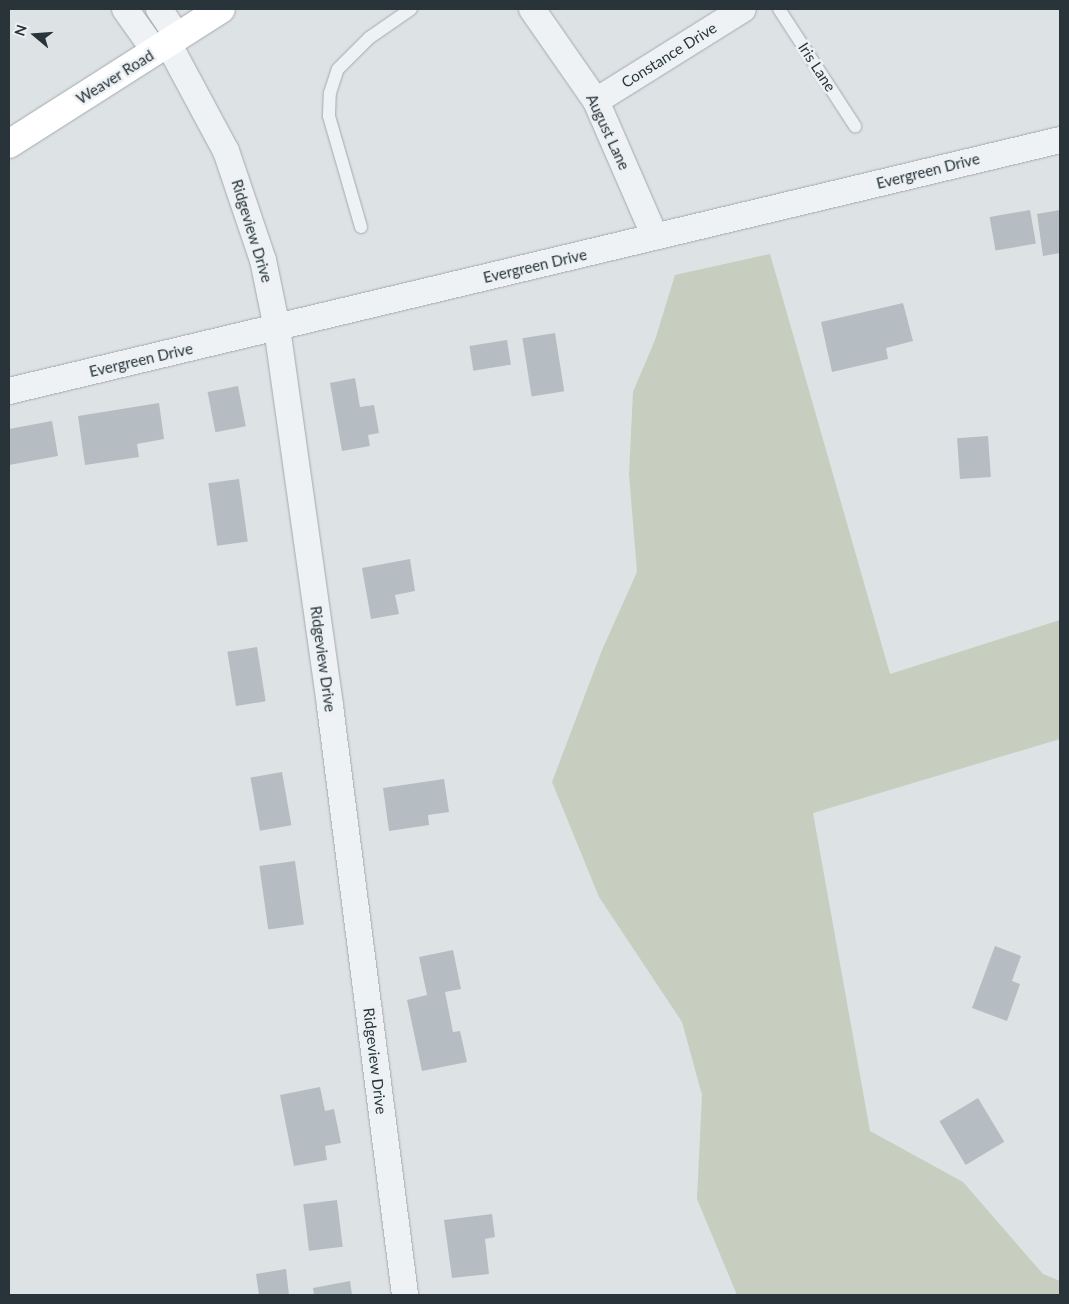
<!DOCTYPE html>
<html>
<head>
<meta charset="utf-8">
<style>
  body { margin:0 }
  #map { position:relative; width:1069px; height:1304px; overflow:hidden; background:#dde2e5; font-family:Lato,sans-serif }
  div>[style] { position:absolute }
  .green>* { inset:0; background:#c7cebf }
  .building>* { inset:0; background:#b5bdc2; transform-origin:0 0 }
  .roads { filter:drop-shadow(0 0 1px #a3aaae) drop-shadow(0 0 1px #a3aaae) }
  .lane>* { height:12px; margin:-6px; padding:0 6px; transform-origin:6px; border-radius:6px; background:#eff2f4 }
  .street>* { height:26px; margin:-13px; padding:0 13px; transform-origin:13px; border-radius:13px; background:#eff2f4 }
  .secondary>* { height:28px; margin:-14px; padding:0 14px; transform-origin:14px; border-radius:14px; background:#fff }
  span { translate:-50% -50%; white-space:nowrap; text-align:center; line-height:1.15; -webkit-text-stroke:5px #ecf1f3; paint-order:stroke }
  .street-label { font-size:15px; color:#28333a }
  .frame { position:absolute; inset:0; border:10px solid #28333a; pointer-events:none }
  .north { position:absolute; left:10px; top:10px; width:50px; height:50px; -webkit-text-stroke:4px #ecf1f3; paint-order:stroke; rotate:288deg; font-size:14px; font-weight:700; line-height:20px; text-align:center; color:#28333a }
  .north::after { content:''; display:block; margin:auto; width:18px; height:22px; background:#28333a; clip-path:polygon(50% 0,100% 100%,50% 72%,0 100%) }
</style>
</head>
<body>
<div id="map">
  <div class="green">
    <i style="clip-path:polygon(770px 254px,890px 674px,1060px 620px,1060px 739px,813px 813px,870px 1131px,963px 1182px,1043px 1274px,1060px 1281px,1060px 1295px,737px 1295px,697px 1199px,702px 1095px,682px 1022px,599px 897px,552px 782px,602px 650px,637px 572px,629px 474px,633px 392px,655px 340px,675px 275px)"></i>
  </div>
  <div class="building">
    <i style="left:1030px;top:210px;width:34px;height:41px;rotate:80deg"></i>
    <i style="clip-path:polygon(1060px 210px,1060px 253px,1043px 256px,1037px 214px)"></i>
    <i style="clip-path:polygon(903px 303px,913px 341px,886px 348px,888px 359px,832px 372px,821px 322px)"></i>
    <i style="left:555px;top:333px;width:59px;height:33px;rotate:81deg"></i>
    <i style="left:507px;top:340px;width:25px;height:38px;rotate:81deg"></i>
    <i style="clip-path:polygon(355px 378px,360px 407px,374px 405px,379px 433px,368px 435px,370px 446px,342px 451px,330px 383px)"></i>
    <i style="left:238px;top:386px;width:41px;height:31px;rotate:79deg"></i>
    <i style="clip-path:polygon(159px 403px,164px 439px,137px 444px,139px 457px,85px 465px,78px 416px)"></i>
    <i style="clip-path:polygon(52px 421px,58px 456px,9px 465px,9px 429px)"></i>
    <i style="left:988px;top:436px;width:41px;height:31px;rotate:86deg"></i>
    <i style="left:239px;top:479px;width:63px;height:31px;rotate:82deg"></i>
    <i style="clip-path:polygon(410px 559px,415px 591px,395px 595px,399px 614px,371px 619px,362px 568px)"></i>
    <i style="left:257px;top:647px;width:55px;height:30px;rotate:81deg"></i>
    <i style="left:282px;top:772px;width:54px;height:32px;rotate:80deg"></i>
    <i style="clip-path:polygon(444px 779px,449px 812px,428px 815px,429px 825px,389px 831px,383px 788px)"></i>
    <i style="left:295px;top:861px;width:64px;height:36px;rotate:82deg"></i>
    <i style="clip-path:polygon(995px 946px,1021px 956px,1012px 981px,1020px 984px,1007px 1021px,972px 1008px)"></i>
    <i style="clip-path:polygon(453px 950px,461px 989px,445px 992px,453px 1032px,460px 1031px,467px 1062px,422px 1071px,407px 1000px,427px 995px,419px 957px)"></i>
    <i style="clip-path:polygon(320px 1087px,325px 1111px,334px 1109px,341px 1143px,325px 1146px,327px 1160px,294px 1166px,280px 1095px)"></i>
    <i style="left:978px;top:1098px;width:51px;height:45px;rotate:59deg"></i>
    <i style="left:337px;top:1200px;width:47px;height:34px;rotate:83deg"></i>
    <i style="clip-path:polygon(492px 1214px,495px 1237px,485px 1239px,489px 1274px,452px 1278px,444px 1220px)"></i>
    <i style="clip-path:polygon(286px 1269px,289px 1295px,259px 1295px,256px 1274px)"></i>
    <i style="clip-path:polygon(350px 1281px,352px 1295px,314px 1295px,313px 1288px)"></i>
  </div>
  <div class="roads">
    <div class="lane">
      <i style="left:779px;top:9px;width:140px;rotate:57deg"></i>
      <i style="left:361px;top:227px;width:116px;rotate:-106.1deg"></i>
      <i style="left:329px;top:116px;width:23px;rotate:-88deg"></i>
      <i style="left:330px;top:93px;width:25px;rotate:-72deg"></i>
      <i style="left:338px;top:69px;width:44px;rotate:-45deg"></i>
      <i style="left:369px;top:38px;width:51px;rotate:-34.6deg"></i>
    </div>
    <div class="street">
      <i style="left:125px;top:9px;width:52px;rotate:54.5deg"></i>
      <i style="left:159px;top:9px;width:34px;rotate:56deg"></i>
      <i style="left:532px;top:9px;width:112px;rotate:55.2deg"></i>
      <i style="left:596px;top:101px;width:148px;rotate:66.5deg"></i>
      <i style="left:168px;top:43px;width:123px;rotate:61.8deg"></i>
      <i style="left:226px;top:151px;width:115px;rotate:71.3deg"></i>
      <i style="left:263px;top:260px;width:69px;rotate:78.4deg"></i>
      <i style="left:277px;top:328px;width:382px;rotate:82deg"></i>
      <i style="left:330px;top:706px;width:594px;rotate:82.74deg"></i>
      <i style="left:596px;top:101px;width:173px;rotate:-32deg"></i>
      <i style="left:9px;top:391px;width:1081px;rotate:-13.43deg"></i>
    </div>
    <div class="secondary">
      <i style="left:9px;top:144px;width:251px;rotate:-32.5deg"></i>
    </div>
  </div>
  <div class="street-label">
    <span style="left:669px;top:55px;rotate:-32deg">Constance Drive</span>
    <span style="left:817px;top:67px;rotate:57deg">Iris Lane</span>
    <span style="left:115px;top:77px;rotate:-32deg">Weaver Road</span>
    <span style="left:608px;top:132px;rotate:65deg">August Lane</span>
    <span style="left:928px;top:171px;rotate:-14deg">Evergreen Drive</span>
    <span style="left:252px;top:231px;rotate:73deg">Ridgeview Drive</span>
    <span style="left:535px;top:266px;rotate:-13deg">Evergreen Drive</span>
    <span style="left:141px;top:360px;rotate:-13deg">Evergreen Drive</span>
    <span style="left:323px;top:659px;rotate:82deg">Ridgeview Drive</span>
    <span style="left:375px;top:1061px;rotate:83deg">Ridgeview Drive</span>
  </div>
  <div class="frame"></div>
  <div class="north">N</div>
</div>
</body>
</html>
